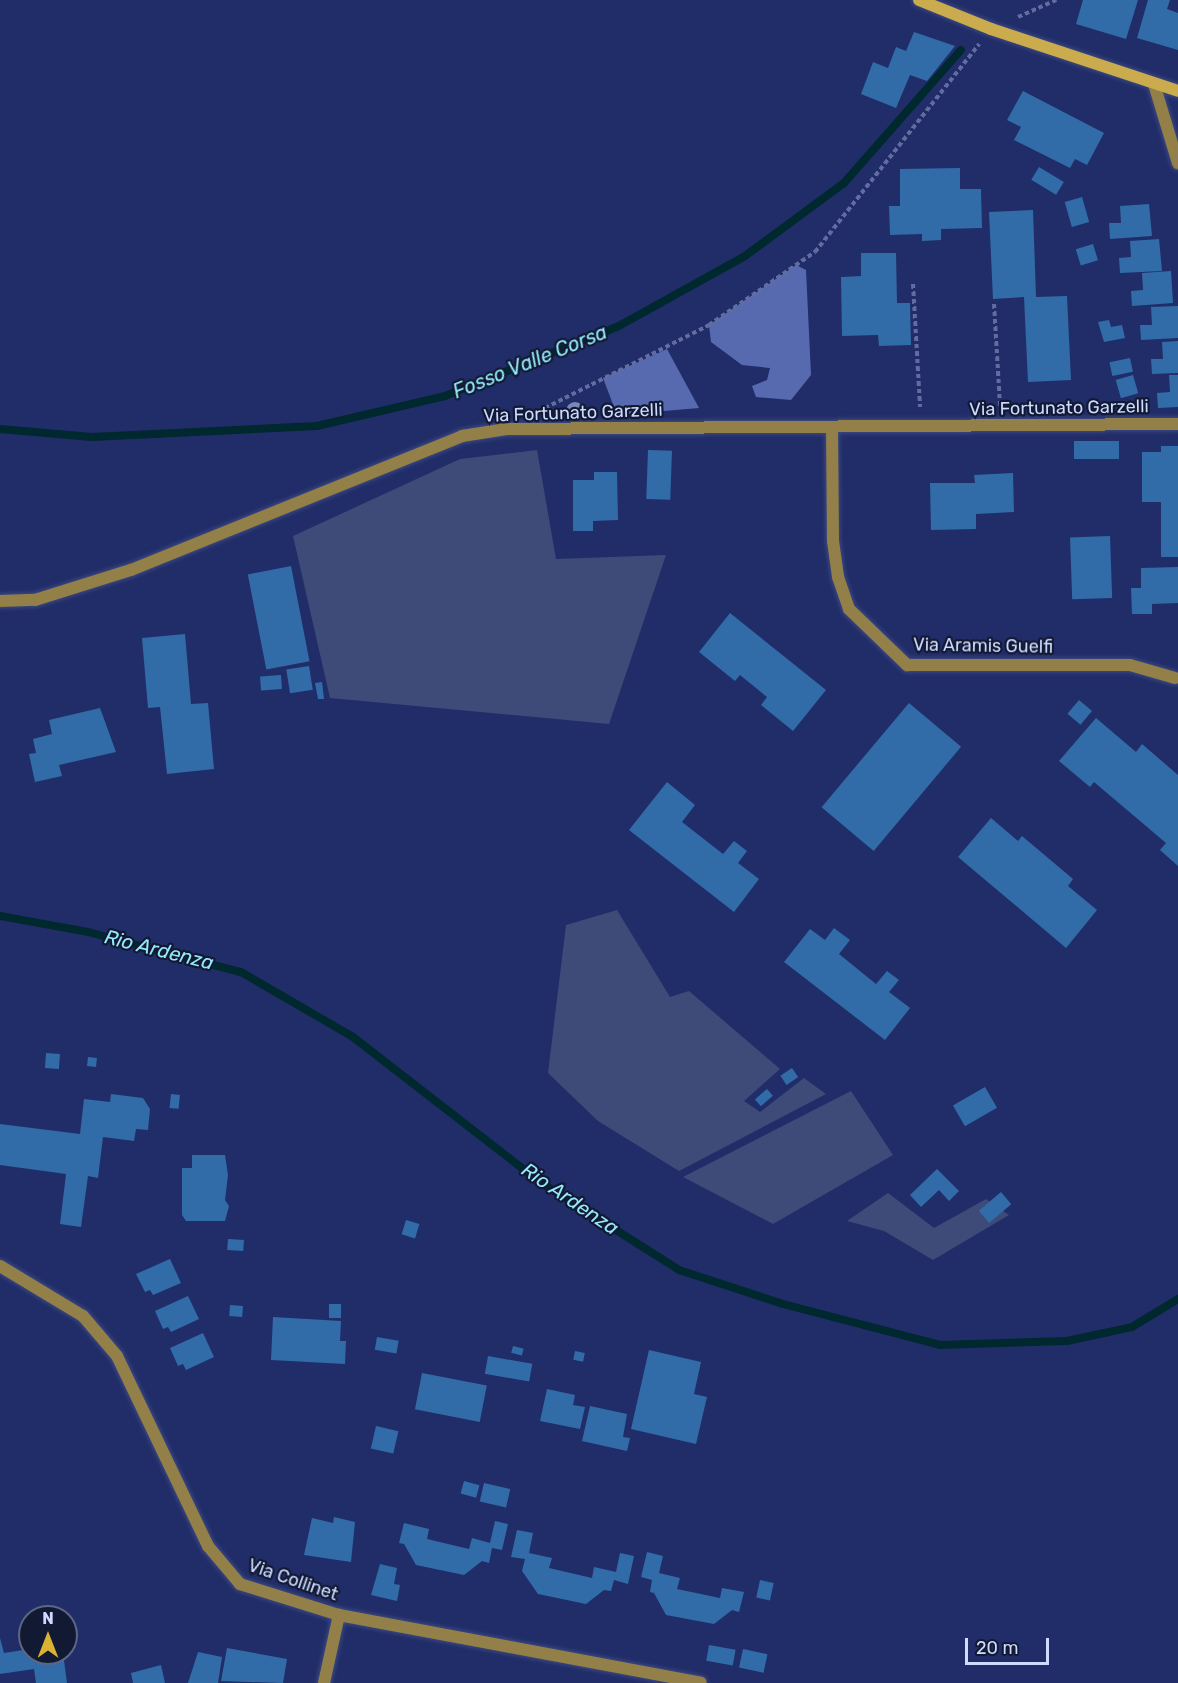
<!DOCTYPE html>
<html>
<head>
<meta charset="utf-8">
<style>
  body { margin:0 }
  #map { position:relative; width:1178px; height:1683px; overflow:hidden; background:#212d68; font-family:Rubik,sans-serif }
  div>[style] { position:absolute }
  .green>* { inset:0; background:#3e4a78 }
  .forest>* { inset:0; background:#576ab0 }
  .stream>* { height:8px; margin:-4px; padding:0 4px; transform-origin:4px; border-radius:4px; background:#00282f }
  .building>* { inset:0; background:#316ca8; transform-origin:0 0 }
  .path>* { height:4px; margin-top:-2px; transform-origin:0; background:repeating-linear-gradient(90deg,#616da0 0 4.5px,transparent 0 7.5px) }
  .roads { filter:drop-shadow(0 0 2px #3d4980) drop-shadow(0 0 2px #3d4980) }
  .street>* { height:12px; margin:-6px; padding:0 6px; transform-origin:6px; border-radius:6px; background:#938049 }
  .secondary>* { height:12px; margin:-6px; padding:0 6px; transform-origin:6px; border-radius:6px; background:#caab4d }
  .trees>* { width:18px; height:18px; margin:-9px; border-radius:50%; background:#7b88b8 }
  span { translate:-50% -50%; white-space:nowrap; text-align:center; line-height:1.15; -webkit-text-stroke:4.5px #121933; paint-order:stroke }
  .street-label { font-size:18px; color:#cedaff }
  .water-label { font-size:20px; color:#94eafa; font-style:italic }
  .north { position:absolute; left:18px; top:1605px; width:60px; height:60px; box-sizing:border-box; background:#121933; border:2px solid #5d6685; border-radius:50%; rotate:0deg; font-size:16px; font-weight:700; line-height:24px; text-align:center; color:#cedaff }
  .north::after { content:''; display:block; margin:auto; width:21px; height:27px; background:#dab333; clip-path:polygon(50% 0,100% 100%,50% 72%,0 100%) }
  .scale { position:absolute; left:965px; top:1638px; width:84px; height:27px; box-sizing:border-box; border:3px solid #cedaff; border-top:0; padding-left:8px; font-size:18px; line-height:21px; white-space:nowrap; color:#cedaff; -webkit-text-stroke:4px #121933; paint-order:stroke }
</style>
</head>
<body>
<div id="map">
  <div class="green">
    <i style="clip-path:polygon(537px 450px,556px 559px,666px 555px,609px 724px,330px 698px,293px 536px,460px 459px)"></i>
    <i style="clip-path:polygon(617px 910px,670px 997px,689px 991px,780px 1069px,744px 1101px,760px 1112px,804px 1078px,826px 1094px,679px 1171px,598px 1121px,548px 1073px,566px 925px)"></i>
    <i style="clip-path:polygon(851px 1091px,893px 1155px,773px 1224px,683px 1177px)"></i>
    <i style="clip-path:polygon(888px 1193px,934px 1228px,986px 1199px,1009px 1215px,933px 1260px,884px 1231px,847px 1221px)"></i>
  </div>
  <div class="forest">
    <i style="clip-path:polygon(796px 265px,806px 270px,811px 375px,791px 400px,756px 397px,752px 386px,767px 380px,770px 368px,742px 365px,711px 342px,709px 325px)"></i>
    <i style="clip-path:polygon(667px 349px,699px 408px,617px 415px,603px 378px)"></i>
  </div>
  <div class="stream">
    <i style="left:0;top:429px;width:92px;rotate:5deg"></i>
    <i style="left:92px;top:437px;width:225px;rotate:-2.8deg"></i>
    <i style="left:317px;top:426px;width:131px;rotate:-13.2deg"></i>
    <i style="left:445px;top:396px;width:185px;rotate:-21.9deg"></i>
    <i style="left:617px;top:327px;width:146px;rotate:-29deg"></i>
    <i style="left:745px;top:256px;width:123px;rotate:-36.4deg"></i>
    <i style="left:844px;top:183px;width:177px;rotate:-48.7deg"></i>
    <i style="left:0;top:916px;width:89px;rotate:10.3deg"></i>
    <i style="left:88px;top:932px;width:158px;rotate:14.7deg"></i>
    <i style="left:241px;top:972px;width:129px;rotate:30.1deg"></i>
    <i style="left:353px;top:1037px;width:237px;rotate:37.8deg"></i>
    <i style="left:540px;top:1182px;width:165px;rotate:32.3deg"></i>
    <i style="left:679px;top:1270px;width:109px;rotate:18.1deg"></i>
    <i style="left:783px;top:1304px;width:162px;rotate:14.6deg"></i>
    <i style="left:940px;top:1345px;width:127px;rotate:-1.8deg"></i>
    <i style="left:1067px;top:1341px;width:66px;rotate:-12.2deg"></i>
    <i style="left:1132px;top:1327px;width:54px;rotate:-31.3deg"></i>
  </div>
  <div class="building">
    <i style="clip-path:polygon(1083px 0,1138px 0,1126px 39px,1076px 24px)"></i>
    <i style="clip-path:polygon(1148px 0,1170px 0,1167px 9px,1178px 13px,1178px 50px,1137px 38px)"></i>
    <i style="clip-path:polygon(914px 32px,955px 46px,927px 81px,910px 75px,896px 108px,861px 94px,873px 62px,888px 68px,896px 47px,906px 51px)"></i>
    <i style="clip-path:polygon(1023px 91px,1104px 133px,1087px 165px,1075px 159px,1070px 168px,1014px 140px,1021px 127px,1007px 120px)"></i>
    <i style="left:1039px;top:167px;width:29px;height:15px;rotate:31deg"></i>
    <i style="clip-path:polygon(960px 168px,960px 189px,981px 189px,982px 228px,941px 229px,941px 240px,922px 241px,922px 234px,890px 235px,889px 206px,900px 206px,900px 169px)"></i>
    <i style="left:1082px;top:197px;width:26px;height:18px;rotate:74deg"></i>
    <i style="clip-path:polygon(1149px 204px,1152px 236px,1110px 239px,1109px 223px,1121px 223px,1120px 206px)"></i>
    <i style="clip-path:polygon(1033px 210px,1036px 297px,1067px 296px,1071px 380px,1028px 382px,1024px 297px,993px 299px,989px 212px)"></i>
    <i style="clip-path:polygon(1159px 239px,1162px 271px,1120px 273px,1119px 258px,1131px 257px,1130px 241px)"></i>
    <i style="left:1093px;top:244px;width:17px;height:18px;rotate:73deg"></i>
    <i style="clip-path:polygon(861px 253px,896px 253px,897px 303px,910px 303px,911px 345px,879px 346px,878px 335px,842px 336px,841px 277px,861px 276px)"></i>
    <i style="clip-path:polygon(1171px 271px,1173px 303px,1132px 306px,1131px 291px,1143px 290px,1142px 273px)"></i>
    <i style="clip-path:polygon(1178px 306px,1178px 338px,1141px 340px,1140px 325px,1152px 325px,1151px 307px)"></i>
    <i style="clip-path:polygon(1109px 320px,1111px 327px,1122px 325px,1125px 338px,1104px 342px,1098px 322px)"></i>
    <i style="clip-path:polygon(1178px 341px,1178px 373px,1152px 374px,1151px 359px,1163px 359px,1162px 342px)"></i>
    <i style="left:1130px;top:358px;width:14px;height:21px;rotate:78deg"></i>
    <i style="left:1133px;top:375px;width:19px;height:18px;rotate:74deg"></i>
    <i style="clip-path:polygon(1169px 375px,1178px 375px,1178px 407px,1158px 408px,1157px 393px,1170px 392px)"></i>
    <i style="left:1119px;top:441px;width:18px;height:45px;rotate:90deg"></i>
    <i style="clip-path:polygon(1161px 446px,1178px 446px,1178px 557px,1161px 557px,1161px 502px,1142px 502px,1142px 452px,1161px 452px)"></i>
    <i style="left:648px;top:450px;width:24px;height:49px;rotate:2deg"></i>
    <i style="clip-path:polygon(594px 472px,617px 472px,618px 520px,593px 521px,593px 531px,573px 531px,573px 480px,594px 480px)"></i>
    <i style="clip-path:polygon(1013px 473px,1014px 512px,976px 514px,976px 529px,931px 530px,930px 483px,975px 483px,974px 475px)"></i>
    <i style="left:1110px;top:536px;width:62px;height:40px;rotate:88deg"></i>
    <i style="left:291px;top:566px;width:97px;height:44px;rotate:79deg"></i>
    <i style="clip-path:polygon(1178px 567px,1178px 603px,1152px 604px,1152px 614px,1132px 614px,1131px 588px,1141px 588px,1141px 568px)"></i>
    <i style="clip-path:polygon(730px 613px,826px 690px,793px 731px,761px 705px,767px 697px,740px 675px,735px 681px,699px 652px)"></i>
    <i style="clip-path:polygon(185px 634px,191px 704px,208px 703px,214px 769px,167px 774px,160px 707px,148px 708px,142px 638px)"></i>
    <i style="left:309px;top:666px;width:24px;height:23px;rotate:81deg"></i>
    <i style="left:281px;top:675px;width:14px;height:21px;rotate:86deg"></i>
    <i style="clip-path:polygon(322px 682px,324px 699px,318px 699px,315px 683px)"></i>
    <i style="left:1079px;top:700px;width:17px;height:18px;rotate:40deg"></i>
    <i style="left:909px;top:703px;width:68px;height:136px;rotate:40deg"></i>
    <i style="clip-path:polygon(100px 708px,116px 752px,59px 765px,62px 776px,35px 782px,29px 754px,36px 753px,33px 739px,52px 734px,49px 720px)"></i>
    <i style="clip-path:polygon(1096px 718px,1136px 752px,1142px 744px,1178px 775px,1178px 866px,1160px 850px,1166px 843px,1094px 782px,1090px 787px,1059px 761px)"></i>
    <i style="clip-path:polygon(667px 782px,695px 805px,682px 822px,723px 854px,734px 841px,747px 851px,738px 863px,759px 879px,734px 912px,629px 830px)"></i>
    <i style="clip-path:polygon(991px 818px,1018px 841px,1022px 836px,1073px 879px,1068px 886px,1097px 910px,1066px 948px,958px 857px)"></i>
    <i style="clip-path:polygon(834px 928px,850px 940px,839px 954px,876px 984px,887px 971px,899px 980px,889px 992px,910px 1008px,885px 1040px,784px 962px,810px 929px,825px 940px)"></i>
    <i style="left:46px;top:1053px;width:14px;height:15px;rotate:4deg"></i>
    <i style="left:88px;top:1057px;width:9px;height:9px;rotate:6deg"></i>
    <i style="left:792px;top:1068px;width:11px;height:14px;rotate:56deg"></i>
    <i style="left:985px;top:1087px;width:24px;height:37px;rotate:60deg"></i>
    <i style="left:767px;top:1089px;width:9px;height:16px;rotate:49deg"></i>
    <i style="clip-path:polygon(111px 1094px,143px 1098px,150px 1109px,148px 1130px,136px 1129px,134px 1141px,103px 1137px,98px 1178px,88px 1176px,81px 1227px,60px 1224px,66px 1174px,0 1165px,0 1124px,80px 1134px,84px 1099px,110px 1102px)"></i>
    <i style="left:171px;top:1094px;width:9px;height:14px;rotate:6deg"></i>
    <i style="clip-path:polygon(192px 1155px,225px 1155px,228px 1175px,225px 1200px,229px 1206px,225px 1221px,186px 1221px,182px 1215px,182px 1168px,192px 1168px)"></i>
    <i style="clip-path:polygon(937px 1169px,959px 1191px,949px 1201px,939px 1190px,921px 1207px,910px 1195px)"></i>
    <i style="left:1001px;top:1192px;width:16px;height:29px;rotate:50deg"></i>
    <i style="left:406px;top:1220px;width:14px;height:15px;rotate:17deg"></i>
    <i style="left:228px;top:1239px;width:16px;height:11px;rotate:4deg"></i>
    <i style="clip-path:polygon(170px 1259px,181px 1283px,153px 1295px,150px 1290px,145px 1292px,136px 1274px)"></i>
    <i style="clip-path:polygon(188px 1296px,199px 1319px,171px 1332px,168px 1327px,163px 1329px,155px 1311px)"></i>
    <i style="left:329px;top:1304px;width:12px;height:14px"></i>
    <i style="left:230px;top:1305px;width:13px;height:11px;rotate:4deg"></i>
    <i style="clip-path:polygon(273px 1317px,341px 1321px,340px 1341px,346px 1341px,345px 1364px,271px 1360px)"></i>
    <i style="clip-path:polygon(203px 1333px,214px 1357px,186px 1370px,183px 1364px,178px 1366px,170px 1348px)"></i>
    <i style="left:377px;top:1337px;width:22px;height:13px;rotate:10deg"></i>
    <i style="left:513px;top:1346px;width:11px;height:7px;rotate:15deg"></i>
    <i style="clip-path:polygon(649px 1350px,701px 1362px,694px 1394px,707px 1397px,696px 1444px,631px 1429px)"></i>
    <i style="left:575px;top:1351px;width:10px;height:9px;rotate:11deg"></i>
    <i style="left:488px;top:1356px;width:45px;height:18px;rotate:10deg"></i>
    <i style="left:422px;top:1373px;width:66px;height:37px;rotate:11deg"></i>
    <i style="clip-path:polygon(547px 1389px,575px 1395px,573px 1405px,585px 1407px,580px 1429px,540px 1421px)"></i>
    <i style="clip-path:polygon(590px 1406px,627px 1414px,623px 1437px,630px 1438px,627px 1451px,582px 1441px)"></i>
    <i style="left:376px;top:1426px;width:23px;height:23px;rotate:13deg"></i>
    <i style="left:464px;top:1481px;width:16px;height:13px;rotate:15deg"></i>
    <i style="left:484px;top:1483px;width:27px;height:19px;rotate:13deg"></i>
    <i style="clip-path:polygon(334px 1517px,355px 1522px,351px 1562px,304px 1555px,312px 1518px,333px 1523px)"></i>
    <i style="clip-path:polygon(495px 1521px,508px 1524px,502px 1550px,492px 1548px,489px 1563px,482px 1561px,464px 1575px,416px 1565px,404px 1544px,399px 1543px,404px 1523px,429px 1529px,427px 1539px,469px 1549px,472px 1538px,490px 1543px)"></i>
    <i style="clip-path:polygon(517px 1530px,533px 1533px,529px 1553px,552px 1558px,549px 1568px,592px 1578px,594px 1567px,616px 1572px,620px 1553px,634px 1556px,628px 1584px,614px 1580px,611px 1591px,604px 1590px,586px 1604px,538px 1594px,522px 1571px,525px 1559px,511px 1557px)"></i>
    <i style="clip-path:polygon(647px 1552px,663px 1556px,659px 1573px,680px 1578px,677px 1589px,720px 1598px,722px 1588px,744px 1592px,739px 1612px,732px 1610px,714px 1624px,666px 1615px,654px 1593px,650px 1592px,652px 1580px,641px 1577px)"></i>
    <i style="clip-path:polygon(380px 1564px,397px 1568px,394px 1584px,400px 1585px,397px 1601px,371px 1595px)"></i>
    <i style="left:760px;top:1580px;width:14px;height:18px;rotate:12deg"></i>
    <i style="clip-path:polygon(0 1638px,4px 1653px,30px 1649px,30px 1653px,63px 1653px,67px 1683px,36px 1683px,34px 1669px,0 1674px)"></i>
    <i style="left:709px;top:1645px;width:27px;height:16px;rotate:10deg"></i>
    <i style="clip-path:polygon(227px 1648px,287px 1659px,283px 1683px,221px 1681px)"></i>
    <i style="left:743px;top:1649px;width:25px;height:19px;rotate:12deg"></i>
    <i style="clip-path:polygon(198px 1652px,222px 1657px,218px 1683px,188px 1683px)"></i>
    <i style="clip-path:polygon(161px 1665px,165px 1683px,133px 1683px,131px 1673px)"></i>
  </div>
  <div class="path">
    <i style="left:1018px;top:17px;width:42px;rotate:-24.1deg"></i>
    <i style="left:913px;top:284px;width:123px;rotate:86.7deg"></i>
    <i style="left:994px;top:304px;width:102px;rotate:86.6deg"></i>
    <i style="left:545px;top:408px;width:184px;rotate:-26.8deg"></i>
    <i style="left:709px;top:325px;width:129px;rotate:-34.6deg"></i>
    <i style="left:815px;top:252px;width:265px;rotate:-51.7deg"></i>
  </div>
  <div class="roads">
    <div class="street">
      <i style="left:1154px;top:84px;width:83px;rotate:73.1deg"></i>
      <i style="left:832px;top:427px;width:114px;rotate:89.5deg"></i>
      <i style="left:833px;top:541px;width:36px;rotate:82deg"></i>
      <i style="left:838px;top:577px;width:34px;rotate:71deg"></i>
      <i style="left:849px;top:609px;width:81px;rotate:44deg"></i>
      <i style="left:907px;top:665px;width:223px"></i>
      <i style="left:1130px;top:665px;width:47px;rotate:16.1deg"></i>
      <i style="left:0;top:601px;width:35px;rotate:-2deg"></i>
      <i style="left:35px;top:600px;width:101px;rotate:-17.4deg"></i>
      <i style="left:131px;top:570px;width:357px;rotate:-22deg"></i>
      <i style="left:462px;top:436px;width:45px;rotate:-9deg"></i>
      <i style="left:506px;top:429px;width:672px;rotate:-0.43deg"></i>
      <i style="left:0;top:1266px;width:97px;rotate:31.1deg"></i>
      <i style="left:83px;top:1316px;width:52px;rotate:49.6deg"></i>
      <i style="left:117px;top:1356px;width:211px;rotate:64.4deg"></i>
      <i style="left:208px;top:1546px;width:50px;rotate:49.9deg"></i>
      <i style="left:240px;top:1584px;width:104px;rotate:17.4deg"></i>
      <i style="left:339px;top:1615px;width:368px;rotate:10.6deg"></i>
      <i style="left:324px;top:1683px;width:70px;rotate:-77.6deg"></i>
    </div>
    <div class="secondary">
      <i style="left:919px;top:0;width:78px;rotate:21.9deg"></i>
      <i style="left:991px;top:29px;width:197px;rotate:18.3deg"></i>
    </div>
  </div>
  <div class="trees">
    <i style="left:575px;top:411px"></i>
  </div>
  <div class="street-label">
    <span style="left:1059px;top:408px;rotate:-1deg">Via Fortunato Garzelli</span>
    <span style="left:573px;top:413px;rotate:-2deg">Via Fortunato Garzelli</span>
    <span style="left:983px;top:646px;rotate:1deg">Via Aramis Guelfi</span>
    <span style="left:293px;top:1580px;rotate:19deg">Via Collinet</span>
  </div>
  <div class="water-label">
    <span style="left:530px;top:362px;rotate:-22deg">Fosso Valle Corsa</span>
    <span style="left:159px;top:950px;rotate:14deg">Rio Ardenza</span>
    <span style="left:570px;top:1199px;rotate:34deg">Rio Ardenza</span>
  </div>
  <div class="north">N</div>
  <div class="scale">20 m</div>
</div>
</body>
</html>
